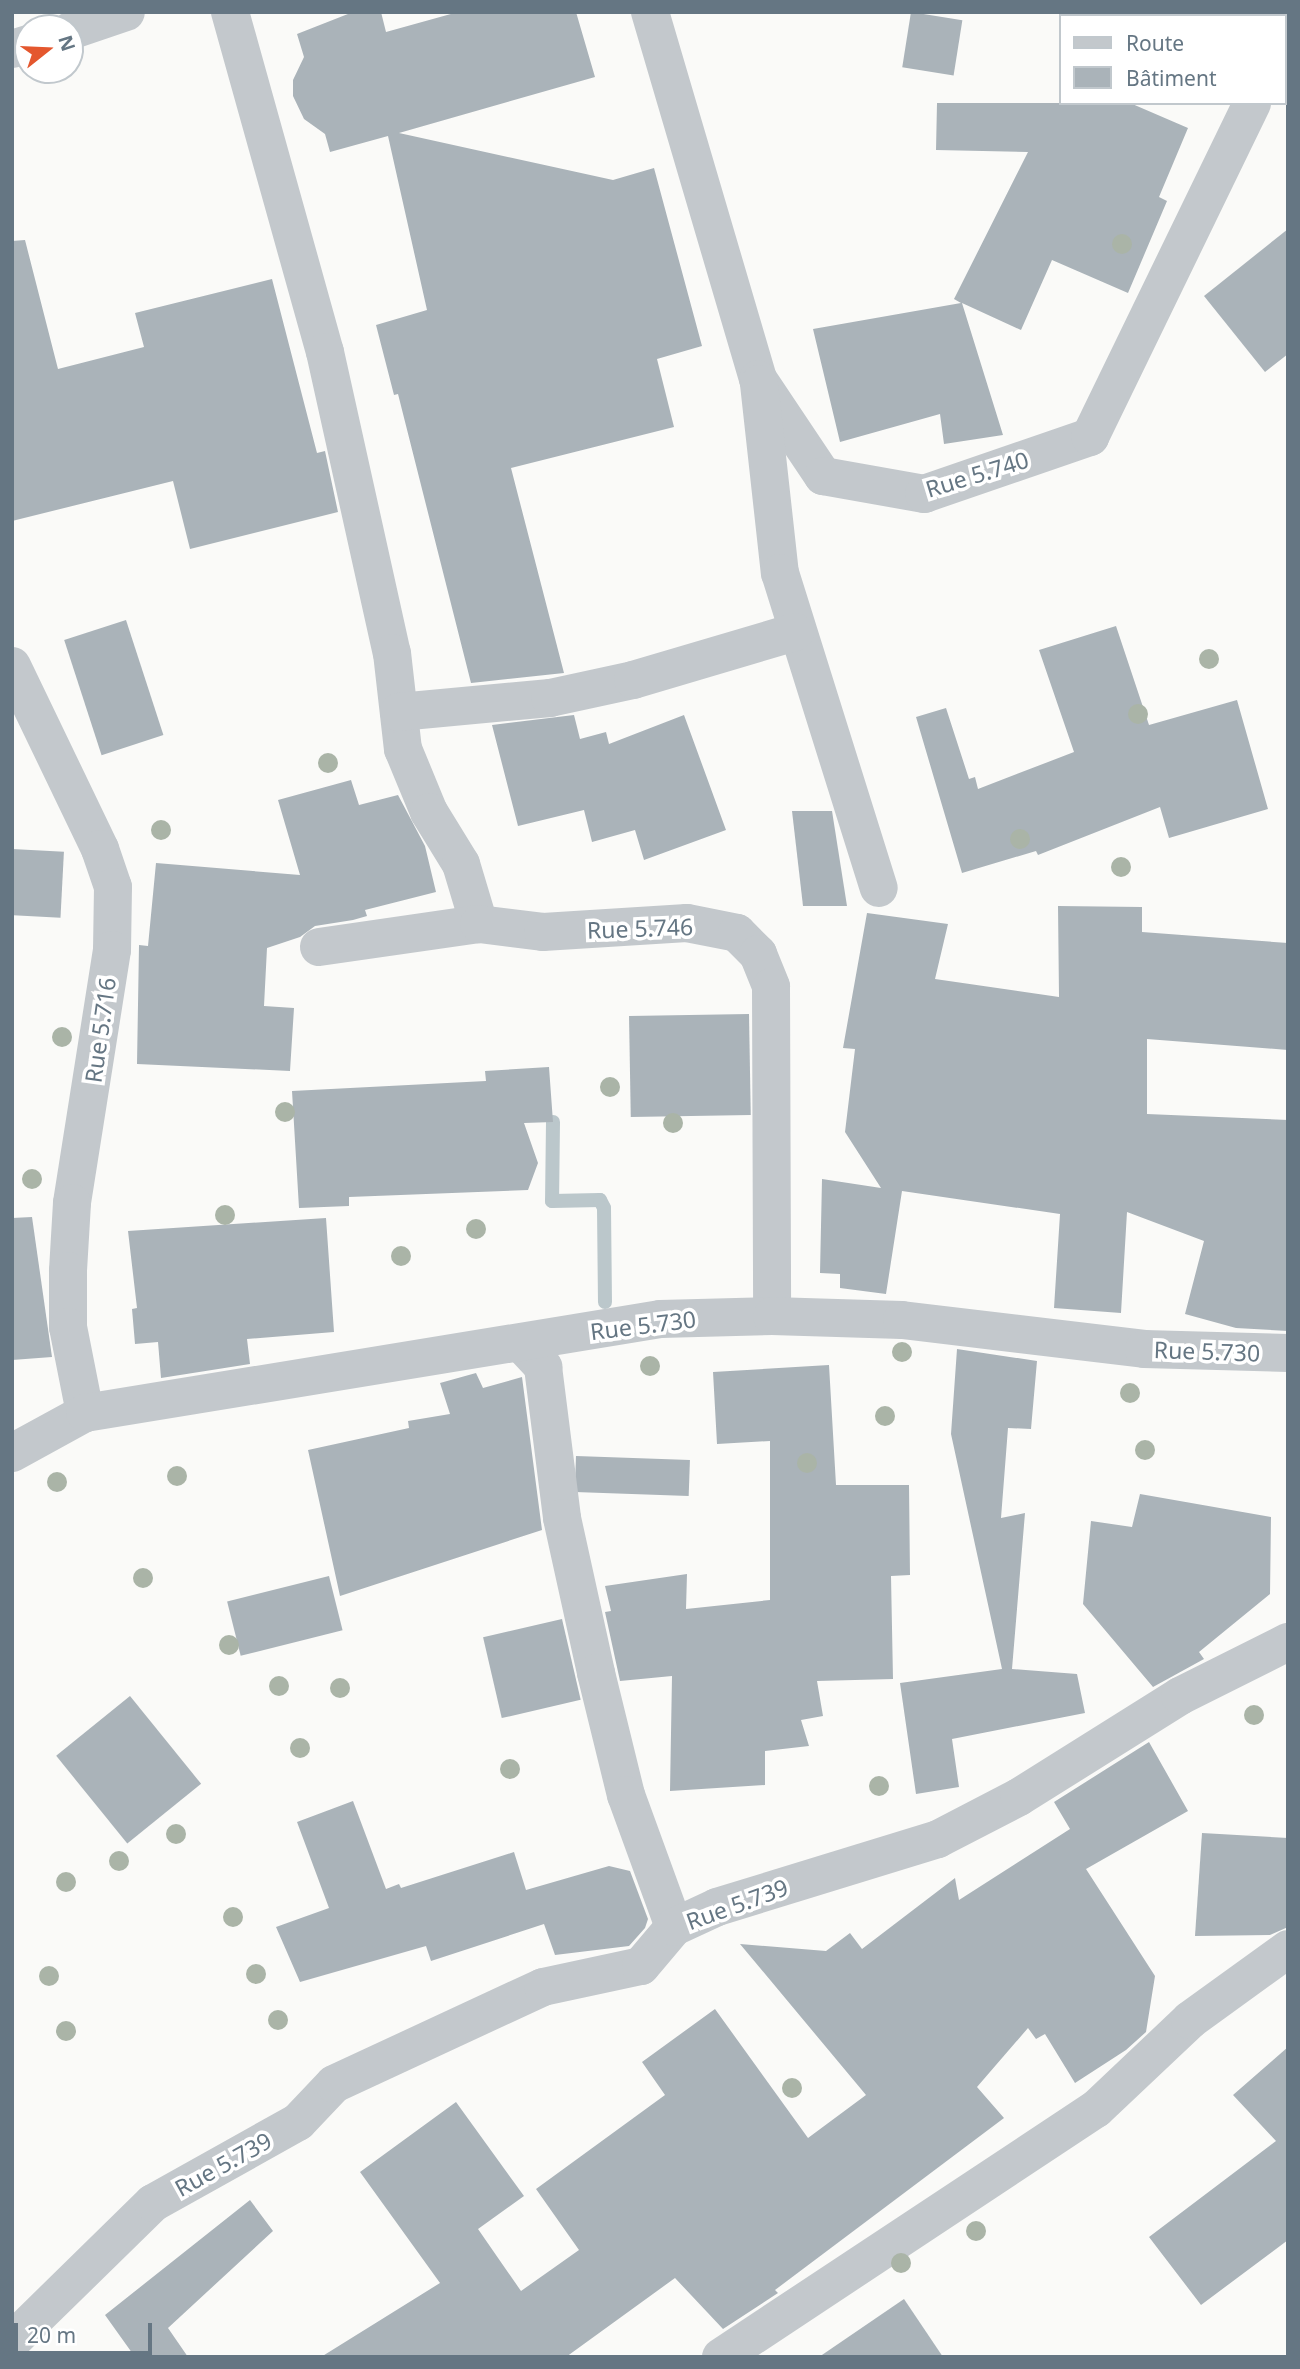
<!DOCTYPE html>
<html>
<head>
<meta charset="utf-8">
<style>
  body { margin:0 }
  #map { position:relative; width:1300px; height:2369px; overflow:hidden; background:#fafaf8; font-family:"Noto Sans",sans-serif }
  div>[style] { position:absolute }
  .stream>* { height:14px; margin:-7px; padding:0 7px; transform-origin:7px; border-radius:7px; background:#bbc7cb }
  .building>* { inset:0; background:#aab3b9; transform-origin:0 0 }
  .minor>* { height:38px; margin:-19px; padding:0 19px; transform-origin:19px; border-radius:19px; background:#c3c8cc }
  .trees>* { width:20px; height:20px; margin:-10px; border-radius:50%; background:#aab4a7 }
  span { translate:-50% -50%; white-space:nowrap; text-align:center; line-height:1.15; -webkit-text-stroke:7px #fff; paint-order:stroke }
  .street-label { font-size:23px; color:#657683 }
  .frame { position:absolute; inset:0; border:14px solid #657683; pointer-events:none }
  .legend { position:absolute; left:1059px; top:14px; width:228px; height:91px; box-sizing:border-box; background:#fff; border:2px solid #c1c8cd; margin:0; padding:9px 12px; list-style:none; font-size:21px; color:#657683 }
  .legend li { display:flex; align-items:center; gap:14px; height:35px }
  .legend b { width:35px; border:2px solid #c1c8cd }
  .north { position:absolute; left:14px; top:14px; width:70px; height:70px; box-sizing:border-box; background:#fff; border:2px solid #c1c8cd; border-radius:50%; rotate:72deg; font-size:19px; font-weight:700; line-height:28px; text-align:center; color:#657683 }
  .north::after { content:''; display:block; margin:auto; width:24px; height:32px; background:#e4572e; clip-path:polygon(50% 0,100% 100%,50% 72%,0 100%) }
  .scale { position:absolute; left:14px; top:2323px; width:138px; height:32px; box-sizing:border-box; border:4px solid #657683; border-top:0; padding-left:9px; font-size:21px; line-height:24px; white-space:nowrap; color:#657683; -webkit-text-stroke:5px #fff; paint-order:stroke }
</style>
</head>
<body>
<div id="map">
  <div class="stream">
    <i style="left:553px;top:1122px;width:79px;rotate:90.7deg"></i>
    <i style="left:552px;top:1201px;width:48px;rotate:-1.2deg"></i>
    <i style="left:600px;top:1200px;width:9px;rotate:63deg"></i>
    <i style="left:604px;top:1208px;width:94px;rotate:89.4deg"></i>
  </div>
  <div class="building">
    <i style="clip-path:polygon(353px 12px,381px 12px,386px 32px,458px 12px,576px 12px,595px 77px,399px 133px,613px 180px,654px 168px,702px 346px,657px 359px,674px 427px,511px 468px,564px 673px,471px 683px,398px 394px,394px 395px,376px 325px,427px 310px,388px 136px,330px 152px,325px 134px,304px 119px,293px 96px,293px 80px,304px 57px,297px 34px)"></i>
    <i style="left:911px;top:12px;width:52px;height:56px;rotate:9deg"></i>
    <i style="clip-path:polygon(937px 103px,1130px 103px,1188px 128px,1159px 197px,1167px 201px,1128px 293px,1052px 260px,1021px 330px,962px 303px,1003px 435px,944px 444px,940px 414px,840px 442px,813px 329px,961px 303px,954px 299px,1028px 152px,936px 150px)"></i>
    <i style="clip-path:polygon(1288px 229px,1288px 354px,1265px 372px,1204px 296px)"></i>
    <i style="clip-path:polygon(25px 240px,58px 369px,144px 347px,135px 313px,272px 279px,317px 453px,325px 451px,338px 512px,190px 549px,173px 481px,12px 521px,12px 241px)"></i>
    <i style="left:126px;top:620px;width:121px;height:65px;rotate:72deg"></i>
    <i style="clip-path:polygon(1116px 626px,1149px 725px,1237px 700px,1268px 809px,1169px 838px,1160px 807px,1038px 855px,1036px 851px,962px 873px,916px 717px,946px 708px,969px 779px,975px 777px,978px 789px,1074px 752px,1039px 650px)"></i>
    <i style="clip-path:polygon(574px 715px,580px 739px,606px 732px,609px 744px,684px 715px,726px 830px,644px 860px,635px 830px,592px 842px,584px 810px,518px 826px,492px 725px)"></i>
    <i style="clip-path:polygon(351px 780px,359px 805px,398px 795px,425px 846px,436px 892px,365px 910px,367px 916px,353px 920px,315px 926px,300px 937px,267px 948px,264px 1006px,294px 1008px,290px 1071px,137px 1064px,139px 945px,148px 946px,156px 863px,300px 875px,278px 800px)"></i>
    <i style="clip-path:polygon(792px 811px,832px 811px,847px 906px,803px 906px)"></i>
    <i style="left:12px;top:849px;width:52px;height:66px;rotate:3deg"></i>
    <i style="clip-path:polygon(1058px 906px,1142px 907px,1142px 932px,1288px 943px,1288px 1050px,1147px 1039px,1147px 1114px,1288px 1120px,1288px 1331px,1236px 1328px,1185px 1314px,1204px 1241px,1127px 1212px,1121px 1313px,1054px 1308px,1060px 1214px,902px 1191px,886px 1294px,840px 1288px,840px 1274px,820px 1273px,822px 1179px,881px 1188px,845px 1132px,855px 1049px,843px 1048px,867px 913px,948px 924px,935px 979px,1059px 997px)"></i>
    <i style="left:749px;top:1014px;width:101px;height:120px;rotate:89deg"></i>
    <i style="clip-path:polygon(549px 1067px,553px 1122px,524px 1123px,538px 1163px,528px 1190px,349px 1197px,349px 1206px,299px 1208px,292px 1091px,486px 1081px,485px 1071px)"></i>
    <i style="clip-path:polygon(32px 1217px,52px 1357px,12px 1360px,12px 1218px)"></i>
    <i style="clip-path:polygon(326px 1218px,334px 1332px,247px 1339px,250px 1364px,161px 1378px,158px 1342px,135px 1344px,132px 1309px,137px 1308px,128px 1231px)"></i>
    <i style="clip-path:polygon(957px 1349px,1037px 1361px,1031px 1429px,1008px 1428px,1001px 1518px,1025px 1513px,1012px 1669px,1077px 1674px,1085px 1713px,952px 1739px,959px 1787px,916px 1794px,900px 1683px,1002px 1669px,951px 1434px)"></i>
    <i style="clip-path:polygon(829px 1365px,836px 1485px,909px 1485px,910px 1575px,891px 1576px,893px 1679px,817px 1681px,823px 1716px,801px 1720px,809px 1746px,765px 1751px,765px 1785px,670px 1791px,672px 1676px,620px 1681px,605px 1612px,611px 1611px,605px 1586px,687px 1574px,686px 1609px,770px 1600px,770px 1441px,717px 1444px,713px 1372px)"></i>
    <i style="clip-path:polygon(476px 1373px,483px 1388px,522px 1377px,542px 1530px,340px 1596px,308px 1450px,409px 1428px,408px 1421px,450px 1414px,440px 1383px)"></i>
    <i style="left:576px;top:1456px;width:114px;height:36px;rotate:2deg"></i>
    <i style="clip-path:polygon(1140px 1494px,1271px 1517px,1270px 1594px,1199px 1652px,1204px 1659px,1153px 1687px,1083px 1604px,1091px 1521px,1132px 1527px)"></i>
    <i style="left:329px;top:1576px;width:56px;height:105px;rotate:76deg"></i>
    <i style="left:562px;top:1619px;width:83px;height:81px;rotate:77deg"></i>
    <i style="left:130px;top:1696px;width:113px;height:95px;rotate:51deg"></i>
    <i style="clip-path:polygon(1149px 1742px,1188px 1811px,1086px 1869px,1155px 1976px,1146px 2032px,1126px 2050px,1075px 2083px,1045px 2034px,1036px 2039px,1028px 2028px,977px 2087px,1004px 2118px,775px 2290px,778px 2293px,723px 2329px,675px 2278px,566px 2357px,321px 2357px,440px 2283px,360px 2172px,456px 2102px,524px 2196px,478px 2229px,521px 2291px,579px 2250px,536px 2189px,665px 2095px,642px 2062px,715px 2009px,808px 2138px,866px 2095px,740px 1944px,826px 1951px,850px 1933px,862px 1949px,955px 1878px,959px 1900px,1070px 1829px,1054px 1802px)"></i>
    <i style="clip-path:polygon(353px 1801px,386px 1889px,399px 1884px,401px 1888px,514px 1852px,526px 1890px,609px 1866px,630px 1871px,648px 1919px,645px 1928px,629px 1946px,555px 1955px,544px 1924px,431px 1961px,426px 1946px,300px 1982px,276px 1927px,329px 1908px,297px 1822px)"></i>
    <i style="clip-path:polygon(1202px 1833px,1288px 1838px,1288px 1927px,1270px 1935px,1195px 1936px)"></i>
    <i style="clip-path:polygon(1288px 2047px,1288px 2240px,1201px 2305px,1149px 2237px,1276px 2141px,1233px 2095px)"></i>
    <i style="clip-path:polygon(250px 2200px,273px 2231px,168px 2328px,188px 2357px,135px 2357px,105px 2315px)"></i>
    <i style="clip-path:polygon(904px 2299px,943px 2357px,819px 2357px)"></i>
  </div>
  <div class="minor">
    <i style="left:230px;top:12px;width:353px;rotate:74.4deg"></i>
    <i style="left:325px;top:352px;width:308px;rotate:77.5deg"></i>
    <i style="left:392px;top:653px;width:97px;rotate:83.5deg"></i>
    <i style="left:403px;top:749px;width:68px;rotate:67.6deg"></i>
    <i style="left:429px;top:812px;width:61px;rotate:58.4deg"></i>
    <i style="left:461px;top:864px;width:63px;rotate:73.3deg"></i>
    <i style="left:650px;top:12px;width:383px;rotate:73.6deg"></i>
    <i style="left:758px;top:379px;width:117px;rotate:56.2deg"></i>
    <i style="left:823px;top:476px;width:103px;rotate:10.1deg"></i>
    <i style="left:924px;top:494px;width:176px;rotate:-19deg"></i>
    <i style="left:1090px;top:437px;width:371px;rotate:-64.1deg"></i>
    <i style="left:70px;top:31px;width:59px;rotate:-18.7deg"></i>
    <i style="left:1284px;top:36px;width:8px;rotate:-60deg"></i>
    <i style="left:12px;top:49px;width:17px;rotate:-17deg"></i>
    <i style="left:759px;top:384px;width:190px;rotate:83.7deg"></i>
    <i style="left:780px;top:573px;width:330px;rotate:72.6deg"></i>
    <i style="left:12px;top:666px;width:203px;rotate:64.3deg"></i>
    <i style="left:100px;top:849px;width:40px;rotate:71.1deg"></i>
    <i style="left:113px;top:887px;width:63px;rotate:90.9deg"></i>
    <i style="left:112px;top:950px;width:256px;rotate:99deg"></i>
    <i style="left:72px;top:1203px;width:68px;rotate:93.4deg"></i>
    <i style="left:68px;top:1271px;width:56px;rotate:90deg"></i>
    <i style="left:68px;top:1327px;width:88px;rotate:78.8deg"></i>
    <i style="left:399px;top:712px;width:152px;rotate:-5.3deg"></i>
    <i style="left:550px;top:698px;width:85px;rotate:-12.2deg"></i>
    <i style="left:633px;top:680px;width:169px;rotate:-16.5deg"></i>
    <i style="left:319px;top:947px;width:162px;rotate:-8.2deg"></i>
    <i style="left:479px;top:924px;width:64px;rotate:7.1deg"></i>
    <i style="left:543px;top:932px;width:144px;rotate:-3.6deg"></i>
    <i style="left:687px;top:923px;width:51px;rotate:11.3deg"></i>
    <i style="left:737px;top:933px;width:30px;rotate:45deg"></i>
    <i style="left:758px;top:954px;width:35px;rotate:68deg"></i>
    <i style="left:771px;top:987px;width:329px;rotate:89.8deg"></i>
    <i style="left:521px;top:1343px;width:33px;rotate:47deg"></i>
    <i style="left:543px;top:1367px;width:152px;rotate:82.8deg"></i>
    <i style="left:562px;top:1518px;width:159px;rotate:77.6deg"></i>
    <i style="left:596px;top:1673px;width:126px;rotate:76.2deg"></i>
    <i style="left:626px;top:1795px;width:140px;rotate:70deg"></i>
    <i style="left:12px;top:1453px;width:83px;rotate:-28.7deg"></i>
    <i style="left:85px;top:1413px;width:583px;rotate:-9.28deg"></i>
    <i style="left:660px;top:1319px;width:112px;rotate:-1.5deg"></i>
    <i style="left:772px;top:1316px;width:130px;rotate:1.8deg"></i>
    <i style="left:902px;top:1320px;width:244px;rotate:6.8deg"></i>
    <i style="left:1144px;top:1349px;width:144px;rotate:1.6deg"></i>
    <i style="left:12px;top:2341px;width:197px;rotate:-44.4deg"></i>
    <i style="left:153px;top:2203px;width:166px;rotate:-29.2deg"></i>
    <i style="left:298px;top:2122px;width:52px;rotate:-46.5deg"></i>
    <i style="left:334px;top:2084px;width:230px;rotate:-24.9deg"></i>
    <i style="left:543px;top:1987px;width:100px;rotate:-12.1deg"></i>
    <i style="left:641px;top:1966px;width:51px;rotate:-49.8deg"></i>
    <i style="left:674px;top:1927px;width:47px;rotate:-24.9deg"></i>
    <i style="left:717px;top:1907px;width:231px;rotate:-17.1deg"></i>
    <i style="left:938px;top:1839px;width:91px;rotate:-27.4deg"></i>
    <i style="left:1019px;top:1797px;width:190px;rotate:-32.1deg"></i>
    <i style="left:1180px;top:1696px;width:121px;rotate:-26.6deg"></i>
    <i style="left:721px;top:2357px;width:450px;rotate:-33.5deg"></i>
    <i style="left:1096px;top:2109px;width:129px;rotate:-43.4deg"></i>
    <i style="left:1190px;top:2020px;width:121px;rotate:-35.9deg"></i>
  </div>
  <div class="trees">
    <i style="left:1122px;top:244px"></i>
    <i style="left:1209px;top:659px"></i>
    <i style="left:1138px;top:714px"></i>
    <i style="left:328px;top:763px"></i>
    <i style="left:161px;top:830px"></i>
    <i style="left:1020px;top:839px"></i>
    <i style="left:1121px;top:867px"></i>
    <i style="left:62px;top:1037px"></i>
    <i style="left:610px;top:1087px"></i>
    <i style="left:285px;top:1112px"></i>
    <i style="left:673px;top:1123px"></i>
    <i style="left:32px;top:1179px"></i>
    <i style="left:225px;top:1215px"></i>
    <i style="left:476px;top:1229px"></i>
    <i style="left:401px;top:1256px"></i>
    <i style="left:902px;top:1352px"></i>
    <i style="left:650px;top:1366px"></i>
    <i style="left:1130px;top:1393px"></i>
    <i style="left:885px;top:1416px"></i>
    <i style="left:1145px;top:1450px"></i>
    <i style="left:807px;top:1463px"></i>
    <i style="left:177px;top:1476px"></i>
    <i style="left:57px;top:1482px"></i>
    <i style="left:143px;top:1578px"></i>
    <i style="left:229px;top:1645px"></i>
    <i style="left:279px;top:1686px"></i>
    <i style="left:340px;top:1688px"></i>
    <i style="left:1254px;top:1715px"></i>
    <i style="left:300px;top:1748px"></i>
    <i style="left:510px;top:1769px"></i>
    <i style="left:879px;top:1786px"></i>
    <i style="left:176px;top:1834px"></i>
    <i style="left:119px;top:1861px"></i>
    <i style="left:66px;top:1882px"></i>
    <i style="left:233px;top:1917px"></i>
    <i style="left:256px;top:1974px"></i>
    <i style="left:49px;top:1976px"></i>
    <i style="left:278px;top:2020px"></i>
    <i style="left:66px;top:2031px"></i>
    <i style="left:792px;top:2088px"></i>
    <i style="left:976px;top:2231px"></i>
    <i style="left:901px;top:2263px"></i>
  </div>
  <div class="street-label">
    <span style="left:977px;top:474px;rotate:-17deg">Rue 5.740</span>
    <span style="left:640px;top:928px;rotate:-2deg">Rue 5.746</span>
    <span style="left:100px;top:1030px;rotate:-82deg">Rue 5.716</span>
    <span style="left:643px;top:1325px;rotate:-7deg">Rue 5.730</span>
    <span style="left:1207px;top:1351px;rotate:2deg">Rue 5.730</span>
    <span style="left:737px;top:1904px;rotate:-20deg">Rue 5.739</span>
    <span style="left:223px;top:2164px;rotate:-29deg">Rue 5.739</span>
  </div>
  <div class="frame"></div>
  <ul class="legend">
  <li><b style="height:9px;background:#c3c8cc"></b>Route</li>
  <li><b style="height:19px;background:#aab3b9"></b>Bâtiment</li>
  </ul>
  <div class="north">N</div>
  <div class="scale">20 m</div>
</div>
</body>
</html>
